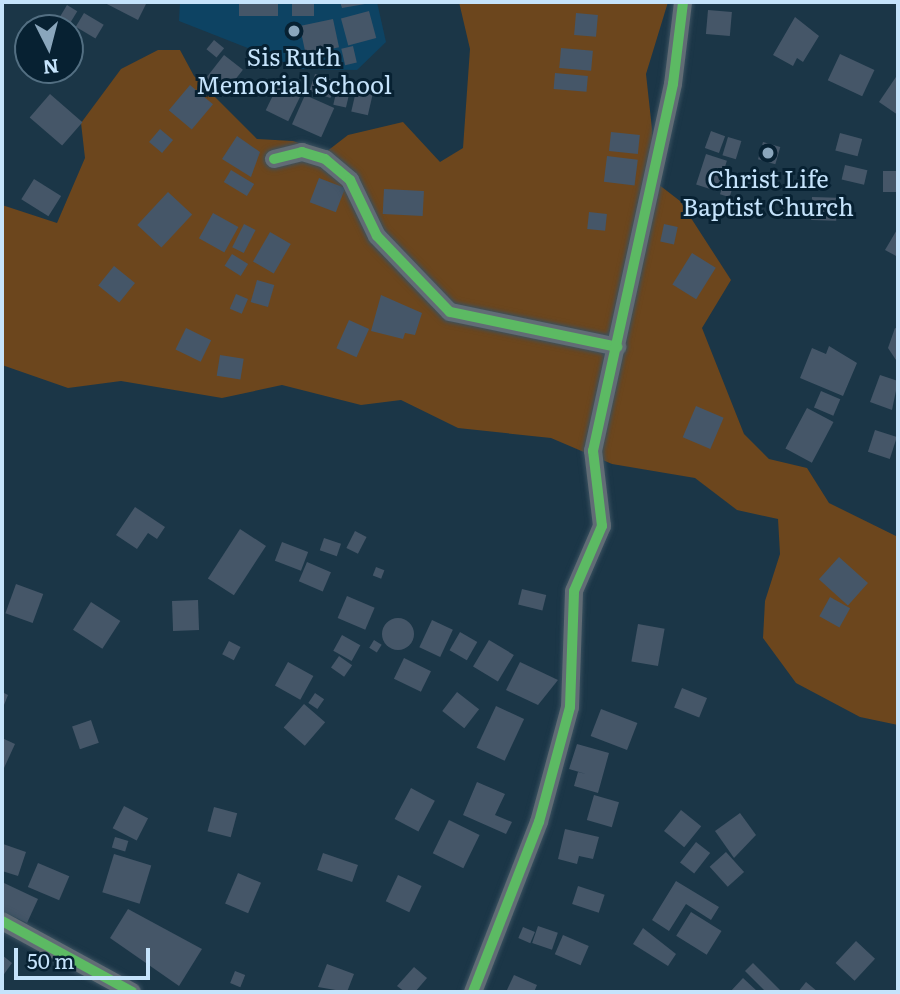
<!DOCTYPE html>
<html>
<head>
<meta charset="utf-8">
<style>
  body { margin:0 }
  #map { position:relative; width:900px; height:994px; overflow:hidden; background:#1b3647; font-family:Literata,serif }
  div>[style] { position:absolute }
  .built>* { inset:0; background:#0d4363 }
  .green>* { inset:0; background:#6c461d }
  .building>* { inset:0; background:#455668; transform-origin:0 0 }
  .round { border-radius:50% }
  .roads { filter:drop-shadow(0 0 2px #3a5160) drop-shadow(0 0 2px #3a5160) }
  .street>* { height:18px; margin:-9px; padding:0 9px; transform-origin:9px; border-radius:9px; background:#616c75 }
  .cycleway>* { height:10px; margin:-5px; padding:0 5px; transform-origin:5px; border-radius:5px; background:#5cba63 }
  .dots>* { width:19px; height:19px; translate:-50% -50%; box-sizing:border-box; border:4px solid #072132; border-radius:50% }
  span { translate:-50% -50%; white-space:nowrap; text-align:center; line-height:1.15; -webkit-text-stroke:6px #072132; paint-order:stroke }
  .poi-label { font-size:24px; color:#c5e3fb }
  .frame { position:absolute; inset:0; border:4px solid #c5e3fb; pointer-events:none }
  .north { position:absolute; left:14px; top:14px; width:70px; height:70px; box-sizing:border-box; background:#072132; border:2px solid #536f82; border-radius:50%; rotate:174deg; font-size:19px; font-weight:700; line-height:28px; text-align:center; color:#c5e3fb }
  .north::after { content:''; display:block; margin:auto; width:24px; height:32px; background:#8aa6bc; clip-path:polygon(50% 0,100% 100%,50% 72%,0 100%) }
  .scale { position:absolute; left:14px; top:948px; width:136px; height:32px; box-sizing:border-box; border:4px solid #c5e3fb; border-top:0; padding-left:9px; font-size:21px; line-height:24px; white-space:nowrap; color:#c5e3fb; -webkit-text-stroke:5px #072132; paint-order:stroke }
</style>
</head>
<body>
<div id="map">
  <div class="built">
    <i style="clip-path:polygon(180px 2px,377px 2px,386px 42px,357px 70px,301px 69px,179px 21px)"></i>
  </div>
  <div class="green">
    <i style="clip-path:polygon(459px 2px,668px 2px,646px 74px,658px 184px,680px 201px,731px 280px,702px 328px,744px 434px,769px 459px,807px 468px,829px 503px,898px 537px,898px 725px,860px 717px,796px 683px,763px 638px,765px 601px,780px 554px,778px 519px,737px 510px,695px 478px,612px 464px,551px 438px,458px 428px,401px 400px,361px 405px,282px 385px,222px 398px,121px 381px,68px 388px,2px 365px,2px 205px,57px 223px,85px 158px,81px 123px,121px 69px,158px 50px,180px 50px,194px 76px,257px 139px,293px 141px,326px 152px,348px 135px,403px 122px,440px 162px,463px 148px,470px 49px)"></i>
  </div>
  <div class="building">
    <i style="clip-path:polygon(103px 2px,147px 2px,138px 20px)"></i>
    <i style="left:239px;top:2px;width:39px;height:14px"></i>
    <i style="left:292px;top:2px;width:22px;height:14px"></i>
    <i style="clip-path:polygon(340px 2px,364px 2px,365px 4px,342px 8px)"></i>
    <i style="left:67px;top:5px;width:12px;height:18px;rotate:31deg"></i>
    <i style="left:708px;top:10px;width:24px;height:24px;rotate:5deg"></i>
    <i style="left:369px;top:11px;width:28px;height:29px;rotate:75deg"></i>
    <i style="left:84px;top:13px;width:23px;height:16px;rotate:31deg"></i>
    <i style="left:576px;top:13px;width:22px;height:22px;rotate:5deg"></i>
    <i style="clip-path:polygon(795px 17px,819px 36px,803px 62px,797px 58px,793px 66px,773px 55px)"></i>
    <i style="left:333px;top:19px;width:29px;height:34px;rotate:78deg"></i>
    <i style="clip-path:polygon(27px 21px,38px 28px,28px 28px,28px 40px,18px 34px)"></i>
    <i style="left:214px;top:40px;width:13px;height:12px;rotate:39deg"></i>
    <i style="left:353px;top:46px;width:17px;height:12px;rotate:77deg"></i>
    <i style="left:561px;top:48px;width:32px;height:20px;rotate:5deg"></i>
    <i style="left:840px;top:54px;width:38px;height:29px;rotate:25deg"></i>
    <i style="left:224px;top:55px;width:24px;height:30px;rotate:38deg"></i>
    <i style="left:555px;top:73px;width:33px;height:16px;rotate:5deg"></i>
    <i style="left:315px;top:74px;width:22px;height:18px;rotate:18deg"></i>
    <i style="clip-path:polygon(898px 74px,898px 115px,879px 102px)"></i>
    <i style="left:190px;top:85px;width:30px;height:33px;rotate:40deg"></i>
    <i style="left:278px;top:85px;width:25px;height:28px;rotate:26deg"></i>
    <i style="left:356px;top:91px;width:17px;height:21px;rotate:13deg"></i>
    <i style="left:336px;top:93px;width:13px;height:12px;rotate:13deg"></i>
    <i style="left:50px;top:94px;width:43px;height:31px;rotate:41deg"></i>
    <i style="left:305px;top:95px;width:32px;height:32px;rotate:24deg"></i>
    <i style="left:160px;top:129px;width:17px;height:17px;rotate:40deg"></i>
    <i style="left:711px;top:131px;width:15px;height:18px;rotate:20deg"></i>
    <i style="left:611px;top:132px;width:29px;height:19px;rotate:6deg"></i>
    <i style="left:840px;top:133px;width:23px;height:18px;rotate:15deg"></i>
    <i style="clip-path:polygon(237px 136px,260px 152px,251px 177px,222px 159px)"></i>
    <i style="left:728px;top:137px;width:14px;height:19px;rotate:17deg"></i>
    <i style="left:763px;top:142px;width:18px;height:18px;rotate:16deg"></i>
    <i style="left:706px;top:154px;width:22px;height:32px;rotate:18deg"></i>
    <i style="left:607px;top:156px;width:31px;height:26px;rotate:7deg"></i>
    <i style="left:845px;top:165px;width:23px;height:15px;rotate:13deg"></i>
    <i style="left:231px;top:170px;width:27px;height:14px;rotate:31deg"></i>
    <i style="left:898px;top:171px;width:21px;height:15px;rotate:90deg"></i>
    <i style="left:319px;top:178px;width:28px;height:26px;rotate:21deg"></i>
    <i style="left:725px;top:178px;width:10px;height:17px;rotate:17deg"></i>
    <i style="left:34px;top:179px;width:32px;height:24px;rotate:32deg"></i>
    <i style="left:384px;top:189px;width:40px;height:25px;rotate:3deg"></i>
    <i style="left:168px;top:192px;width:33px;height:45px;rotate:43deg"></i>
    <i style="left:812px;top:197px;width:25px;height:23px;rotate:2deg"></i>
    <i style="left:589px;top:212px;width:18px;height:17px;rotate:6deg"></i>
    <i style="left:213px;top:213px;width:29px;height:29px;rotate:29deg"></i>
    <i style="left:244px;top:224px;width:13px;height:26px;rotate:27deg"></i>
    <i style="left:664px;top:224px;width:14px;height:18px;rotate:12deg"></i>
    <i style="clip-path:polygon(898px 228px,898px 257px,885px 250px)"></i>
    <i style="left:270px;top:232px;width:24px;height:34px;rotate:30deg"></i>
    <i style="left:692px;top:253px;width:28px;height:37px;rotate:32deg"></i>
    <i style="left:232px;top:254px;width:19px;height:14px;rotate:32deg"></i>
    <i style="left:114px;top:266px;width:27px;height:25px;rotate:39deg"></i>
    <i style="left:257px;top:280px;width:18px;height:23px;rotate:16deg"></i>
    <i style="left:236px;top:294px;width:13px;height:16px;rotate:23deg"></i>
    <i style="clip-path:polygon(381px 295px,422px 313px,415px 335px,405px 333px,403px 339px,371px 331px)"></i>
    <i style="left:349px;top:320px;width:22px;height:31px;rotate:24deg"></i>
    <i style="left:186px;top:328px;width:28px;height:24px;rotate:26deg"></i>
    <i style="clip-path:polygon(895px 328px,898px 329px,898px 363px,888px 348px)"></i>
    <i style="clip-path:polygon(829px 346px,857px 363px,843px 396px,800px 378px,812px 348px,826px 354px)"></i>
    <i style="left:220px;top:355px;width:24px;height:21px;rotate:9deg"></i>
    <i style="clip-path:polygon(880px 375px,898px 381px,892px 410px,870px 402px)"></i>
    <i style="left:821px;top:391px;width:21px;height:18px;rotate:23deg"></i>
    <i style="left:696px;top:406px;width:30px;height:34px;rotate:23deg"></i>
    <i style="left:807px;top:408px;width:30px;height:46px;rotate:28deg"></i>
    <i style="left:875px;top:430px;width:23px;height:23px;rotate:18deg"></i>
    <i style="clip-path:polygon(135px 507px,165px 527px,157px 539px,148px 533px,137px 549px,116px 535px)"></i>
    <i style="left:240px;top:529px;width:31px;height:59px;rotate:33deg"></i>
    <i style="left:355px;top:531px;width:13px;height:19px;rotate:27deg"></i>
    <i style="left:324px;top:538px;width:18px;height:13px;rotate:19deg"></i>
    <i style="left:282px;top:542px;width:28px;height:20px;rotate:21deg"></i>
    <i style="left:839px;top:557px;width:39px;height:30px;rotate:42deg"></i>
    <i style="left:307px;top:562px;width:26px;height:21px;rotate:23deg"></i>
    <i style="left:376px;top:567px;width:9px;height:9px;rotate:21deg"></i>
    <i style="left:16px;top:584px;width:29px;height:31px;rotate:20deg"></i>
    <i style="left:522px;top:589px;width:25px;height:16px;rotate:14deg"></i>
    <i style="left:347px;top:596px;width:30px;height:24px;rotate:23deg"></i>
    <i style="left:830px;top:597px;width:23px;height:22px;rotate:29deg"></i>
    <i style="left:198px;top:600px;width:30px;height:26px;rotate:88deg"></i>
    <i style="left:91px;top:602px;width:35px;height:33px;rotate:33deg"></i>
    <i class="round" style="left:382px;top:618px;width:32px;height:32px"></i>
    <i style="left:432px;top:620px;width:23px;height:30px;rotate:25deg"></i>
    <i style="left:638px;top:624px;width:27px;height:38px;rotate:10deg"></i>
    <i style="left:460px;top:632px;width:20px;height:21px;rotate:30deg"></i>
    <i style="left:342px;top:635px;width:21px;height:18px;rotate:29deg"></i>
    <i style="left:374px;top:640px;width:9px;height:9px;rotate:32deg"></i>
    <i style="left:489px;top:640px;width:29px;height:31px;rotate:31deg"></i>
    <i style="left:229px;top:641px;width:13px;height:15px;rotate:27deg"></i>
    <i style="left:339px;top:656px;width:16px;height:14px;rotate:35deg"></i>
    <i style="left:404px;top:658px;width:30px;height:23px;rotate:26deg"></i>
    <i style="left:288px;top:662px;width:29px;height:27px;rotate:29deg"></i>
    <i style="clip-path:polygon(520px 662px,558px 680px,538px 705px,506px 690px)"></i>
    <i style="left:682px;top:688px;width:27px;height:21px;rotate:22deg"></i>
    <i style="clip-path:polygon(2px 692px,8px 695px,2px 710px)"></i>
    <i style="left:457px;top:692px;width:28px;height:24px;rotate:38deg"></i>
    <i style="left:315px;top:693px;width:11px;height:12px;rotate:34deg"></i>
    <i style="left:304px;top:704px;width:28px;height:31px;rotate:41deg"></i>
    <i style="left:496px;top:706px;width:31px;height:46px;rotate:25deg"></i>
    <i style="left:601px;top:709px;width:39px;height:29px;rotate:21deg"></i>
    <i style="left:91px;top:720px;width:24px;height:20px;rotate:71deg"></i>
    <i style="clip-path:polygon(2px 738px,15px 744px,4px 768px,2px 767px)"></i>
    <i style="clip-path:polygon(577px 744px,609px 753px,598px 793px,574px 786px,578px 772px,586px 774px,569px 769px)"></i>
    <i style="clip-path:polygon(477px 782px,505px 794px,495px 815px,512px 822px,506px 834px,463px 815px)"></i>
    <i style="left:411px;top:788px;width:27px;height:35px;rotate:28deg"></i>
    <i style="left:594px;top:795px;width:26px;height:26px;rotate:16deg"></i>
    <i style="left:124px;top:806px;width:27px;height:25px;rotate:27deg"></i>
    <i style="left:214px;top:807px;width:24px;height:25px;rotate:15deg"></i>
    <i style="left:681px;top:810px;width:26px;height:27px;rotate:39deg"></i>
    <i style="clip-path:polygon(740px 813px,756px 835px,734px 858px,715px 831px)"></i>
    <i style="left:449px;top:820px;width:34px;height:37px;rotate:26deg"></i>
    <i style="clip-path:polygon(565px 829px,599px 837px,593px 859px,579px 856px,577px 864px,558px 859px)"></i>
    <i style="left:115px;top:837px;width:14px;height:11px;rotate:17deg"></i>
    <i style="left:696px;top:842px;width:18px;height:26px;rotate:38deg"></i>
    <i style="clip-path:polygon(3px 844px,26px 852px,18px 876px,2px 871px)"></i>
    <i style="left:726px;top:852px;width:27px;height:22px;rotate:48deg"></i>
    <i style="left:323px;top:853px;width:37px;height:18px;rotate:19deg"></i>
    <i style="left:114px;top:854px;width:39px;height:40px;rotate:17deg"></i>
    <i style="left:38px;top:863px;width:34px;height:26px;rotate:23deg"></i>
    <i style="left:238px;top:873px;width:25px;height:33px;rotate:23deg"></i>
    <i style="left:398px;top:875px;width:26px;height:29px;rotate:25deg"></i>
    <i style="clip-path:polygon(676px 881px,719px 907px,711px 920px,686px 904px,669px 931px,652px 920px)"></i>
    <i style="clip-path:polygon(4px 883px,38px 899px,27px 923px,2px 911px)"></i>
    <i style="left:578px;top:886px;width:28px;height:19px;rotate:18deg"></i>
    <i style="clip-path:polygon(128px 909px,202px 949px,179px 986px,110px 938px)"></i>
    <i style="left:691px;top:912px;width:36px;height:28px;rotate:32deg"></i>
    <i style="left:538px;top:926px;width:21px;height:18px;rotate:19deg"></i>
    <i style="left:523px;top:927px;width:13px;height:12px;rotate:23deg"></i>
    <i style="clip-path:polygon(643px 928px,676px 954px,668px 966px,633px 944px)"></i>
    <i style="left:563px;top:935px;width:28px;height:21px;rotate:23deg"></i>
    <i style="left:856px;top:941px;width:26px;height:30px;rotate:43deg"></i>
    <i style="clip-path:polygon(2px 955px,12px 963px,2px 977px)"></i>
    <i style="clip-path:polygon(753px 963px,782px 992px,766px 992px,745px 971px)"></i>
    <i style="clip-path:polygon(327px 964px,354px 974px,347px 992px,318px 987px)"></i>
    <i style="clip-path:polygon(414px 967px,427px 978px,415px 992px,405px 992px,397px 986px)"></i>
    <i style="left:235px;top:971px;width:11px;height:13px;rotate:22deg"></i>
    <i style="clip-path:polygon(514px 975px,537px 985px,534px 992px,506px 992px)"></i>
    <i style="clip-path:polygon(743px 978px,758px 992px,730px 992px)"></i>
    <i style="clip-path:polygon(806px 982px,818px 992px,798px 992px)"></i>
  </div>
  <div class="roads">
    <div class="street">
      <i style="left:274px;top:159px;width:29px;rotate:-14deg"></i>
      <i style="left:302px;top:152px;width:24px;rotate:17deg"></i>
      <i style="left:325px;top:159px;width:33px;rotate:40deg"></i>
      <i style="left:350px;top:180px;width:62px;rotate:64.3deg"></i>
      <i style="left:377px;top:236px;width:105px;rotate:46.2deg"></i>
      <i style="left:450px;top:312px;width:171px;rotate:11.8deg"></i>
      <i style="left:2px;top:921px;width:148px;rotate:28.6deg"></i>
      <i style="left:473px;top:992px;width:182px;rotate:-68.8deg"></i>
      <i style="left:539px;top:822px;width:119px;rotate:-74.9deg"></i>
      <i style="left:570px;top:707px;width:116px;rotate:-88deg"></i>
      <i style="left:574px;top:591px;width:71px;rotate:-66.7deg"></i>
      <i style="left:602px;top:526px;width:76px;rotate:-96.8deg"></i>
      <i style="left:593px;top:451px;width:376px;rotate:-77.7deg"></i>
      <i style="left:673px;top:84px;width:83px;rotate:-83deg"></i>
    </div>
  </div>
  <div class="cycleway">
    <i style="left:274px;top:159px;width:29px;rotate:-14deg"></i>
    <i style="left:302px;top:152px;width:24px;rotate:17deg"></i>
    <i style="left:325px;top:159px;width:33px;rotate:40deg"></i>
    <i style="left:350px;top:180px;width:62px;rotate:64.3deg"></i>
    <i style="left:377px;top:236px;width:105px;rotate:46.2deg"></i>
    <i style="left:450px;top:312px;width:171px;rotate:11.8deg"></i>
    <i style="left:2px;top:921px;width:148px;rotate:28.6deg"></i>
    <i style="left:473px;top:992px;width:182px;rotate:-68.8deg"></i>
    <i style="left:539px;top:822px;width:119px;rotate:-74.9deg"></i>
    <i style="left:570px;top:707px;width:116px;rotate:-88deg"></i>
    <i style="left:574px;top:591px;width:71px;rotate:-66.7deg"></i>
    <i style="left:602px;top:526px;width:76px;rotate:-96.8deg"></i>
    <i style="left:593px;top:451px;width:376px;rotate:-77.7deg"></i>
    <i style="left:673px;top:84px;width:83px;rotate:-83deg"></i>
  </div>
  <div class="dots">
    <i style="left:294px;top:31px;background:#8aa6bc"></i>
    <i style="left:768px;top:153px;background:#8aa6bc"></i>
  </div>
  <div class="poi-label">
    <span style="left:294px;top:70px">Sis Ruth<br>Memorial School</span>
    <span style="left:768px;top:192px">Christ Life<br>Baptist Church</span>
  </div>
  <div class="frame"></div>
  <div class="north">N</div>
  <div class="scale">50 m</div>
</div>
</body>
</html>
